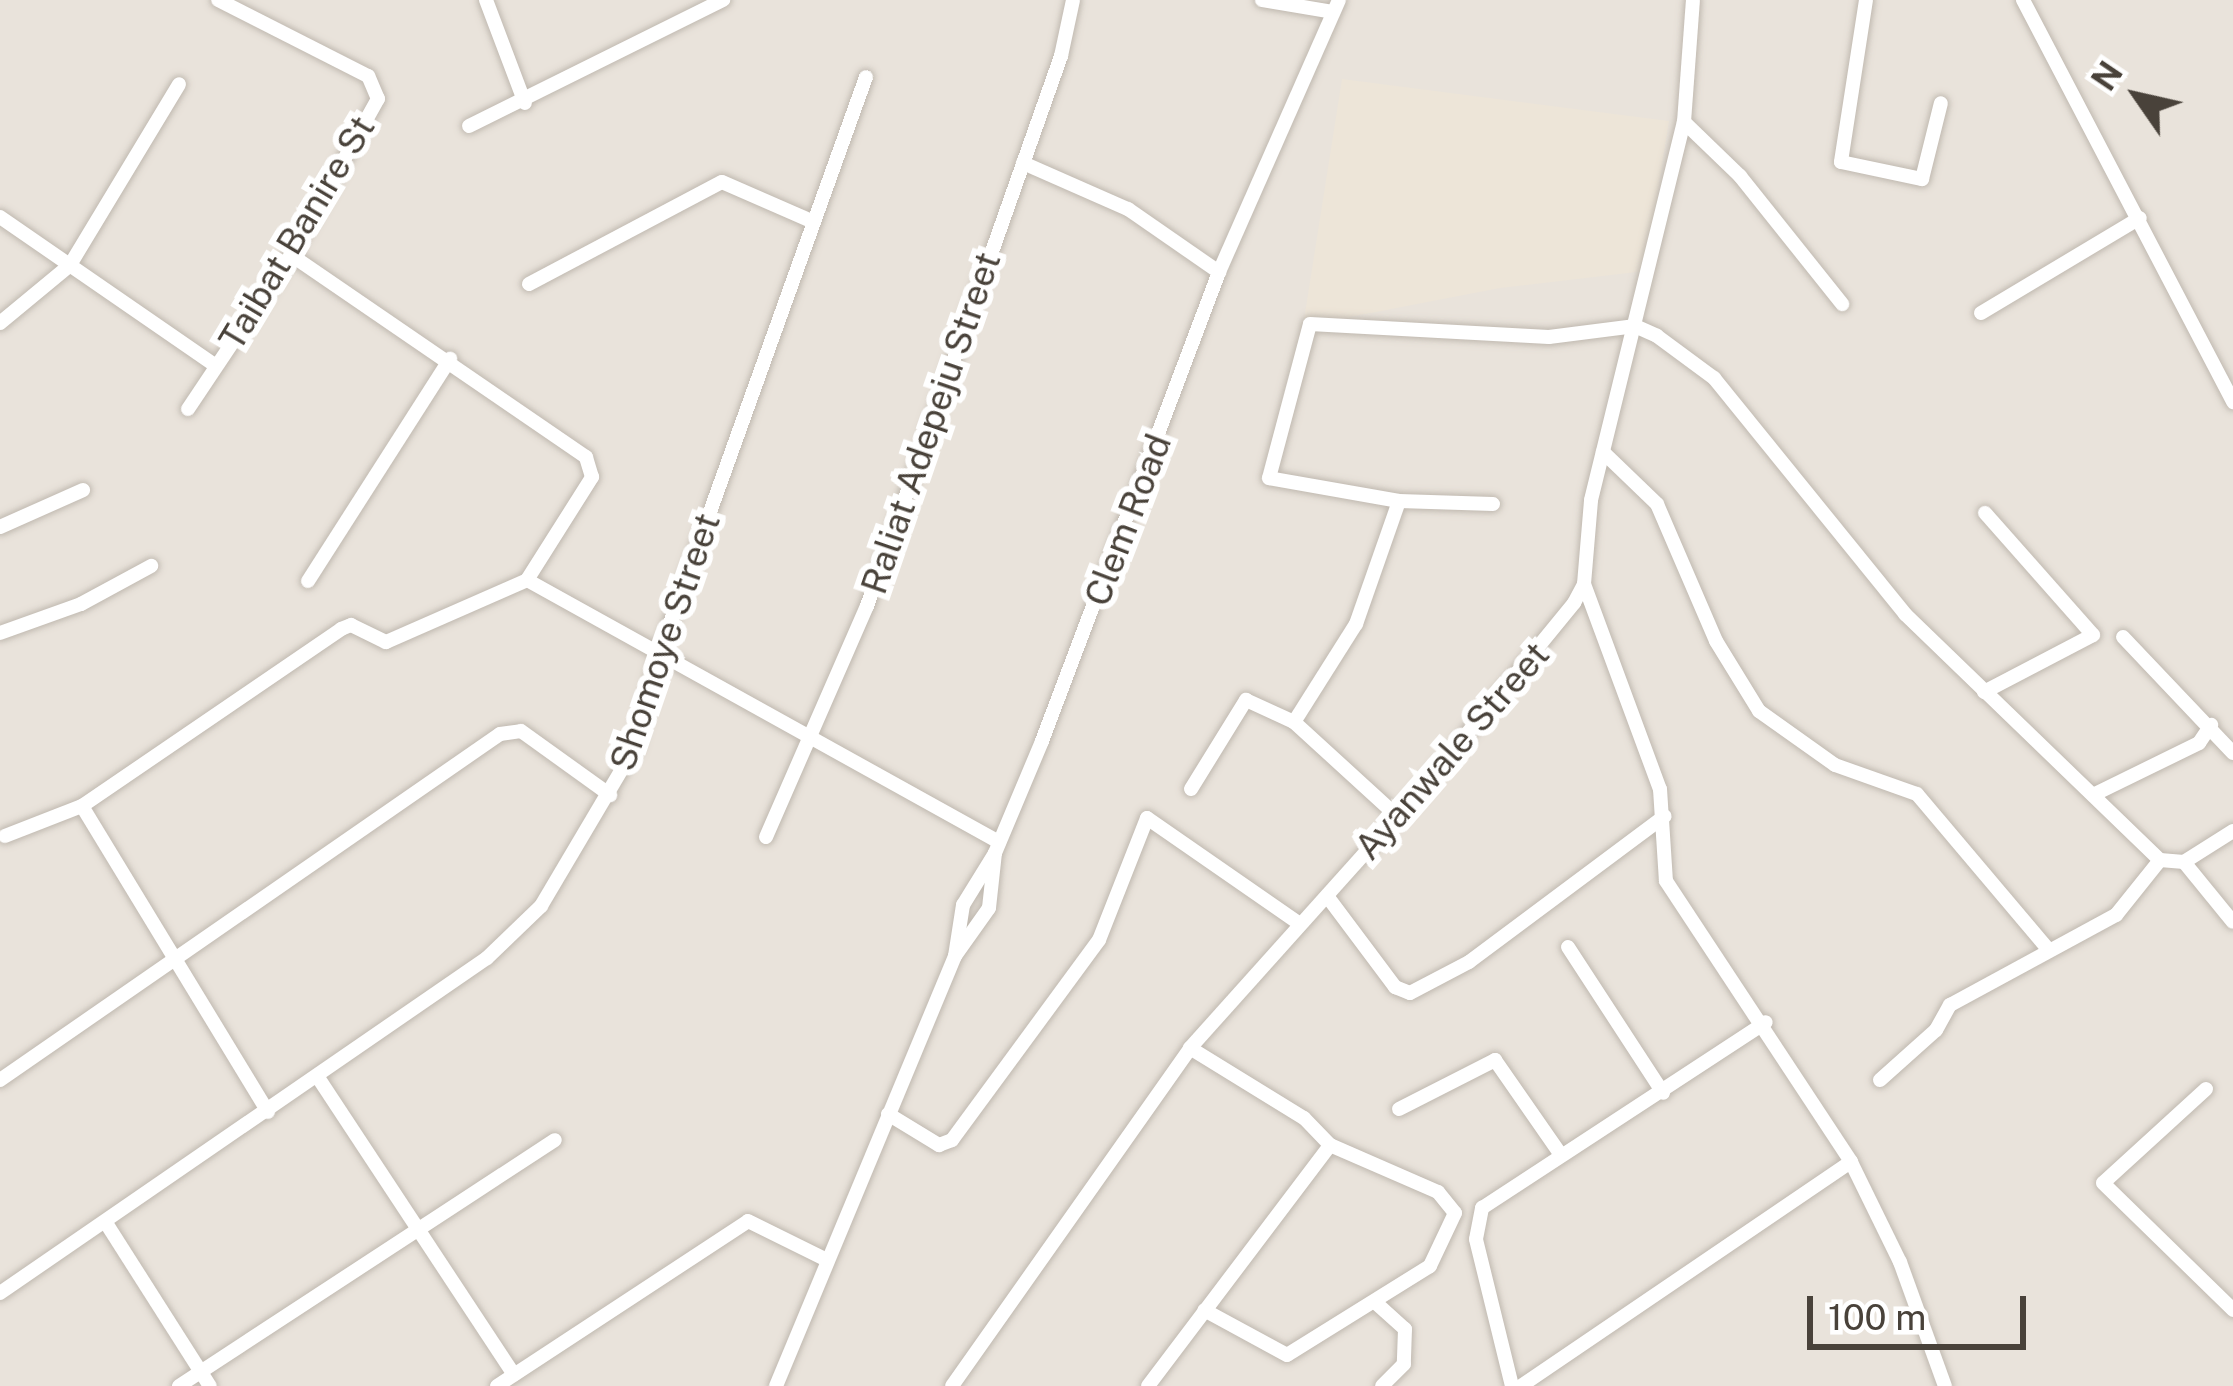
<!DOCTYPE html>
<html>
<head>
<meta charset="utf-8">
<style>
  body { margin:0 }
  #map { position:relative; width:2233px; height:1386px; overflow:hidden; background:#f5f2ed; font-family:"Public Sans",sans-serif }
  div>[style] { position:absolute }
  .residential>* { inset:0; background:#e9e3db; transform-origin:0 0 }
  .education>* { inset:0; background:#ede5d8 }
  .roads { filter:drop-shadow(0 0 3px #c0b9b0) drop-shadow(0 0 3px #c0b9b0) }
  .minor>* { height:14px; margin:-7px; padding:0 7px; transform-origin:7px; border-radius:7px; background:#fff }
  span { translate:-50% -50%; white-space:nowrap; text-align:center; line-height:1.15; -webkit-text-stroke:12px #fff; paint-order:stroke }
  .street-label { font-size:36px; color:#49423a }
  .north { position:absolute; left:2077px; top:36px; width:120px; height:120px; -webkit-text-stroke:9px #fff; paint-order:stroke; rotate:304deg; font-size:33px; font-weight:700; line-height:48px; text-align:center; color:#49423a }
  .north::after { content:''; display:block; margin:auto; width:42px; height:54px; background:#49423a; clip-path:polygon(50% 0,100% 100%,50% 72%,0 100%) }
  .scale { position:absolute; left:1807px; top:1296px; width:219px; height:54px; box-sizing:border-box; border:6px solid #49423a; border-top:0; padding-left:15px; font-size:36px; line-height:42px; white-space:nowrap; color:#49423a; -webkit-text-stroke:9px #fff; paint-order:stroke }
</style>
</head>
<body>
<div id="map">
  <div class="residential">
    <i style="left:0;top:0;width:2233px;height:1386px"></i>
  </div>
  <div class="education">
    <i style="clip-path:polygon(1342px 79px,1669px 121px,1645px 271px,1500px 288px,1303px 326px)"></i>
  </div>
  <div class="roads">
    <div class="minor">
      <i style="left:486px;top:0;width:110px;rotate:69.3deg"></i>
      <i style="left:1262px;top:0;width:72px;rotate:9.6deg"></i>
      <i style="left:1866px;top:0;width:164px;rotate:98.8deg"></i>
      <i style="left:1841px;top:162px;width:83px;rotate:11.9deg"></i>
      <i style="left:1922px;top:179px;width:78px;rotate:-76deg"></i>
      <i style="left:2023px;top:0;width:454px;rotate:62.4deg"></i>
      <i style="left:1684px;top:122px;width:78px;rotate:44deg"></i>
      <i style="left:1740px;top:176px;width:164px;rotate:51.4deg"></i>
      <i style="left:469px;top:126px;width:284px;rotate:-26.4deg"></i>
      <i style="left:1023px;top:163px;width:115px;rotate:23.7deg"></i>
      <i style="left:1128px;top:209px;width:111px;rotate:34.7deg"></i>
      <i style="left:0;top:217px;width:262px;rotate:34.6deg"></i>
      <i style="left:529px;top:284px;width:218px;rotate:-27.9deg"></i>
      <i style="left:722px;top:182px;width:95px;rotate:23.6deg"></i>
      <i style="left:1981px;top:313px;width:185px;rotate:-30.9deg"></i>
      <i style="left:0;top:323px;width:91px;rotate:-39.6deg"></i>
      <i style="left:70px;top:265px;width:211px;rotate:-58.9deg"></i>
      <i style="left:188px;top:409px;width:185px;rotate:-56.2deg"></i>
      <i style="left:291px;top:255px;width:179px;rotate:-60.9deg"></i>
      <i style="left:378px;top:99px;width:25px;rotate:-113deg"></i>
      <i style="left:368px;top:76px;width:168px;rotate:-153.1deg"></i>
      <i style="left:1603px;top:452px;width:75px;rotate:43.9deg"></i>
      <i style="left:1657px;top:504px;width:149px;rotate:66.7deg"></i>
      <i style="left:1716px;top:641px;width:82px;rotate:58.4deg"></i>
      <i style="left:1759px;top:711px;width:93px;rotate:35.4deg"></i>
      <i style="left:1835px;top:765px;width:87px;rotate:19.5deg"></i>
      <i style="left:1917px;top:794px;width:203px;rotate:49.8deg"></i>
      <i style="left:1493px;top:504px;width:94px;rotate:-178.2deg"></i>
      <i style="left:1399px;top:501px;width:132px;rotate:-170deg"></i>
      <i style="left:1269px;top:478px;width:159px;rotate:-75.1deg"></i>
      <i style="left:1310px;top:324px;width:239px;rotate:3.1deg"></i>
      <i style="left:1549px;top:337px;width:87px;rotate:-7.3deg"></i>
      <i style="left:1635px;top:326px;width:24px;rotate:24deg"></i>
      <i style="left:1657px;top:336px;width:71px;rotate:36.4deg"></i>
      <i style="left:1714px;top:378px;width:304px;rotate:51deg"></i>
      <i style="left:1905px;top:614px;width:354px;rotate:44deg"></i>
      <i style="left:0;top:527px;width:91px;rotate:-24deg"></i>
      <i style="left:527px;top:580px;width:540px;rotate:29.03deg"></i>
      <i style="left:308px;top:581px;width:264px;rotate:-57.4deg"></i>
      <i style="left:1584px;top:584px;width:219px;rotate:69.7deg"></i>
      <i style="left:1660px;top:789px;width:92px;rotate:86.3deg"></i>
      <i style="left:1666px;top:881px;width:336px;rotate:56.6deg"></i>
      <i style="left:1851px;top:1162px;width:111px;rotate:63.9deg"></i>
      <i style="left:1900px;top:1262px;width:132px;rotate:70.1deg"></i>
      <i style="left:0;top:633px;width:86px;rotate:-19.7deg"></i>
      <i style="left:81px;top:604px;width:80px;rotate:-28.5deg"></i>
      <i style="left:2123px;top:637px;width:160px;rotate:46.5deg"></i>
      <i style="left:1984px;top:692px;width:123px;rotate:-27.6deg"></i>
      <i style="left:2093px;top:635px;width:163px;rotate:-131.5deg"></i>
      <i style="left:1294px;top:722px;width:116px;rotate:-57.7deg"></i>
      <i style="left:1356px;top:624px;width:130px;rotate:-70.7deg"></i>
      <i style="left:1191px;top:789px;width:105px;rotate:-58.3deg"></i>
      <i style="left:1246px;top:700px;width:53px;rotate:24.6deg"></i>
      <i style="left:1294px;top:722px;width:139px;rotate:42.4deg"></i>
      <i style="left:2097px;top:793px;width:114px;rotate:-26.1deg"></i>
      <i style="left:2199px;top:743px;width:22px;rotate:-56deg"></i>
      <i style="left:82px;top:806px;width:358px;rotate:58.7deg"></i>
      <i style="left:5px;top:836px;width:83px;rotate:-21.3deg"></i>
      <i style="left:82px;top:806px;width:314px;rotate:-34.3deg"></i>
      <i style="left:341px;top:629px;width:11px;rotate:-22deg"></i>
      <i style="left:351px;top:625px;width:39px;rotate:26deg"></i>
      <i style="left:386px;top:642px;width:154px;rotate:-23.7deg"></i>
      <i style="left:527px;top:580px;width:122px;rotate:-57.7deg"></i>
      <i style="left:592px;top:477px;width:21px;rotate:-107deg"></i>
      <i style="left:586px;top:457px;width:358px;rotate:-145.6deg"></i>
      <i style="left:766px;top:837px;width:252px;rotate:-66.4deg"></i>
      <i style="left:867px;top:606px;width:583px;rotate:-70.57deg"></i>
      <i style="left:1061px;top:56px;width:57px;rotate:-77.9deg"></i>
      <i style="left:2184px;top:862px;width:77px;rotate:50.8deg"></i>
      <i style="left:1327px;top:896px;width:114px;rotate:53.2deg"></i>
      <i style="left:1395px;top:987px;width:16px;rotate:22deg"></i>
      <i style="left:1410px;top:993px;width:67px;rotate:-27.7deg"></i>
      <i style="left:1469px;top:962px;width:244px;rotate:-36.7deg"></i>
      <i style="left:1568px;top:947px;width:174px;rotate:56.9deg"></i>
      <i style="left:955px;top:956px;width:59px;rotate:-54.7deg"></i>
      <i style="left:989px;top:908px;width:55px;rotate:-83.8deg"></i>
      <i style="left:1190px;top:1048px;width:134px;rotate:31.6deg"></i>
      <i style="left:1304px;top:1118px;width:37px;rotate:46deg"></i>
      <i style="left:1330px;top:1145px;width:118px;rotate:23.5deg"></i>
      <i style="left:1438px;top:1192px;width:27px;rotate:51deg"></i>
      <i style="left:1455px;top:1213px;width:59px;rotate:115.3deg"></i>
      <i style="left:1430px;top:1266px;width:168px;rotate:148.1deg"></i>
      <i style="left:1287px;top:1355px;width:94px;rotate:-151.5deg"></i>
      <i style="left:319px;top:1079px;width:354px;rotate:56.6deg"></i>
      <i style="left:0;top:1080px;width:608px;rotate:-34.68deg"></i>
      <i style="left:500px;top:734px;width:21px;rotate:-8deg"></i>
      <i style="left:521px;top:731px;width:110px;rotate:35.7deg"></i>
      <i style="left:1880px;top:1080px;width:75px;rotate:-41.8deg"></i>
      <i style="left:1936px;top:1030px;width:29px;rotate:-61deg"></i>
      <i style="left:1950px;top:1005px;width:189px;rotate:-28.5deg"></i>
      <i style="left:2116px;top:915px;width:70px;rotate:-51.3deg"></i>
      <i style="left:2160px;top:860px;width:24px;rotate:5deg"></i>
      <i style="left:2184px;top:862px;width:58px;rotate:-32.3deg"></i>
      <i style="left:2206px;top:1089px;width:139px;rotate:137.6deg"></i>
      <i style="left:2103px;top:1183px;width:182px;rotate:44.3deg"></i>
      <i style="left:1399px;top:1109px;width:108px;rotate:-27deg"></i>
      <i style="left:1495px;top:1060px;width:112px;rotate:55.2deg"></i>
      <i style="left:888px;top:1114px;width:60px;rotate:31.3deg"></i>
      <i style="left:939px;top:1145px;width:14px;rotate:-21deg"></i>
      <i style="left:952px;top:1140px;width:248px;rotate:-53.7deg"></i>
      <i style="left:1099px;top:940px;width:131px;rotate:-68.5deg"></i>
      <i style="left:1147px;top:818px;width:186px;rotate:34.7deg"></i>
      <i style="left:106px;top:1223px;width:193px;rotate:57.5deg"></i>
      <i style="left:0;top:1293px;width:591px;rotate:-34.52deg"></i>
      <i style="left:487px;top:958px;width:75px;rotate:-43.9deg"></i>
      <i style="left:541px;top:906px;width:185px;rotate:-59.4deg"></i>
      <i style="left:635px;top:747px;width:93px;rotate:-75.7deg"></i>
      <i style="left:658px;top:657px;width:616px;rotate:-70.27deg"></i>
      <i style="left:1376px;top:1303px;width:39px;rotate:42deg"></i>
      <i style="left:1405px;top:1329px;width:35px;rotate:92deg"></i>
      <i style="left:1404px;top:1364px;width:31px;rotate:135deg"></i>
      <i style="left:179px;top:1386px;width:449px;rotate:-33.2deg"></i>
      <i style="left:497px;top:1386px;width:300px;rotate:-33.3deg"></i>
      <i style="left:748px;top:1221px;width:88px;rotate:26.3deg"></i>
      <i style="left:776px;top:1386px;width:466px;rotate:-67.4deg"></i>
      <i style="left:955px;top:956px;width:52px;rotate:-81.1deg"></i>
      <i style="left:963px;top:905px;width:61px;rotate:-58.4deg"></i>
      <i style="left:995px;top:853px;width:121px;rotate:-67.2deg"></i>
      <i style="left:1042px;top:741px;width:501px;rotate:-69.32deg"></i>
      <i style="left:1219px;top:272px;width:297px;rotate:-66.2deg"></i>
      <i style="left:952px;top:1386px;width:413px;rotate:-54.8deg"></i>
      <i style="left:1190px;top:1048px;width:332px;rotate:-48.1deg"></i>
      <i style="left:1412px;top:801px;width:256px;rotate:-50.7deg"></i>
      <i style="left:1574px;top:603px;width:21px;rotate:-62deg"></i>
      <i style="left:1584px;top:584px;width:84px;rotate:-85.2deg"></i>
      <i style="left:1591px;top:500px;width:389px;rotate:-76.2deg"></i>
      <i style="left:1684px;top:122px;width:122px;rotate:-85.8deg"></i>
      <i style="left:1148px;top:1386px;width:302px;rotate:-52.9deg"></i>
      <i style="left:1512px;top:1386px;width:151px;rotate:-103.8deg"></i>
      <i style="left:1476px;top:1239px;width:32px;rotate:-79deg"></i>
      <i style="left:1482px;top:1208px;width:339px;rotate:-33.2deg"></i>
      <i style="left:1521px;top:1386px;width:399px;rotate:-34.2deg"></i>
    </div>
  </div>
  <div class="street-label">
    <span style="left:297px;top:233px;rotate:-59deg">Taibat Banire St</span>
    <span style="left:931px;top:423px;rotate:-71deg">Raliat Adepeju Street</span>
    <span style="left:1128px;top:520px;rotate:-69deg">Clem Road</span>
    <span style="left:665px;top:642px;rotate:-71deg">Shomoye Street</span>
    <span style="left:1452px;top:751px;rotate:-49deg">Ayanwale Street</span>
  </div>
  <div class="north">N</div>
  <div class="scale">100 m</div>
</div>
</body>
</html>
